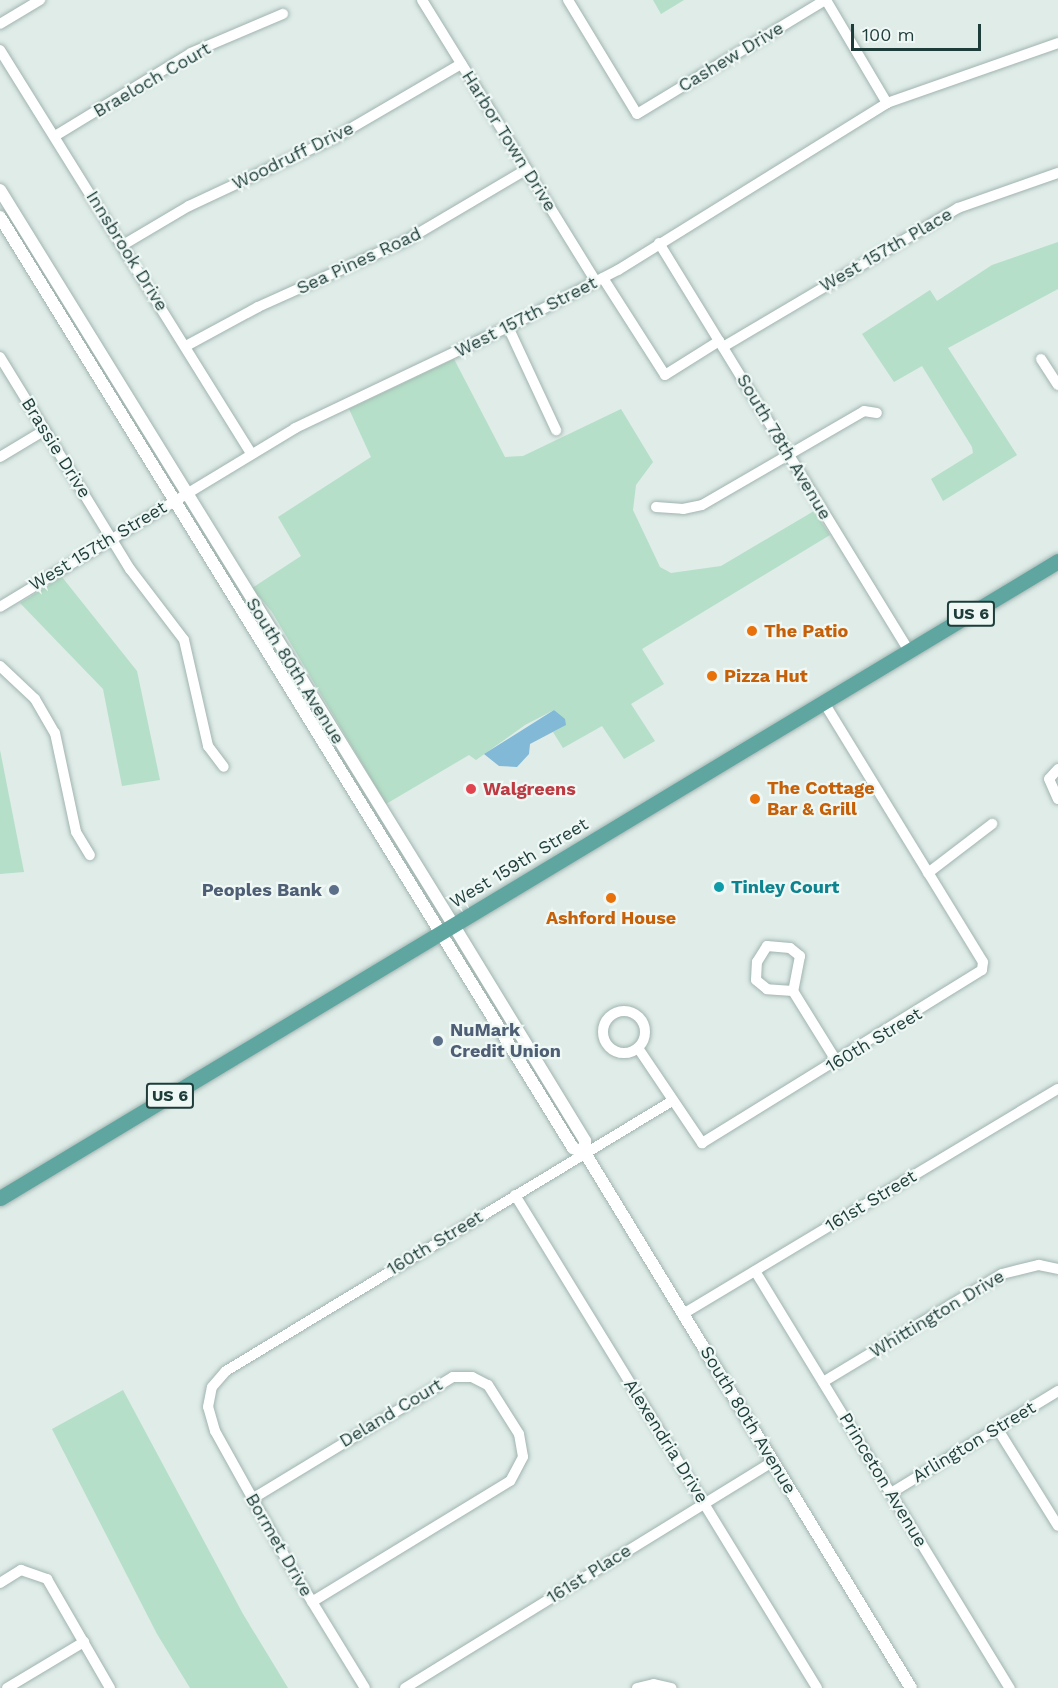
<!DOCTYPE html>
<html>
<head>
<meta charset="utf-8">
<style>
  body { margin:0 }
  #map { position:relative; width:1058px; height:1688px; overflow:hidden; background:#dfece8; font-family:"Work Sans",sans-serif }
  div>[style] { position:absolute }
  .green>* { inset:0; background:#b5dfc8 }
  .water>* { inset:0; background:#81b9d7 }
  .roads { filter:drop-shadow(0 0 2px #a1b4b0) drop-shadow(0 0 2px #a1b4b0) }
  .minor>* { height:10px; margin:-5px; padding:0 5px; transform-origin:5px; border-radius:5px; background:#fff }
  .minor>.ring { margin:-5px; padding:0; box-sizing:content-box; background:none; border:10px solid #fff; border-radius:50% }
  .tertiary>* { height:12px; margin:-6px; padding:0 6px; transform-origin:6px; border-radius:6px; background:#fff }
  .primary>* { height:15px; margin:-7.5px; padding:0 7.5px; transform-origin:7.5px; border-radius:7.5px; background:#5fa6a1 }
  .dots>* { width:16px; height:16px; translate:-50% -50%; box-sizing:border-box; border:3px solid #eff8f5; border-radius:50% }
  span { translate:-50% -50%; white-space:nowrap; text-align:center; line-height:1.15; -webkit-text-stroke:4.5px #eff8f5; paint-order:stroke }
  .shield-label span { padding:2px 4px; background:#eff8f5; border:2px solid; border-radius:4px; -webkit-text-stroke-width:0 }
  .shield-label { font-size:16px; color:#1e3d3a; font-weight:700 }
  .street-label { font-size:18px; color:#1e3d3a }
  .food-label { font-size:18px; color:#c56008; font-weight:700 }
  .left { translate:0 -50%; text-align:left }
  .health-label { font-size:18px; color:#be3a42; font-weight:700 }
  .culture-label { font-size:18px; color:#0d838f; font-weight:700 }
  .service-label { font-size:18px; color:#4e5e75; font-weight:700 }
  .right { translate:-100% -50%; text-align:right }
  .scale { position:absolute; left:851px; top:24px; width:130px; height:27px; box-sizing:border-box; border:3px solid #1e3d3a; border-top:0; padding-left:8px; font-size:18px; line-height:21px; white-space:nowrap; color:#1e3d3a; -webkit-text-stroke:4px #eff8f5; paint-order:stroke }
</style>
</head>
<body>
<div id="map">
  <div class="green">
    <i style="clip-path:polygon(653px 0,684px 0,661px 14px)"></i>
    <i style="clip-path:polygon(1058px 242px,1058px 289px,948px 348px,1017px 455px,943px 501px,931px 479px,973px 453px,972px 447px,922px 366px,894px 382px,862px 334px,930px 290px,937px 301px,992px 265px)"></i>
    <i style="clip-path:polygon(454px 359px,505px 457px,523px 456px,621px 409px,653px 462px,636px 485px,633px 510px,660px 567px,671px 573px,721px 566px,814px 511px,830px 535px,642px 649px,664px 684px,631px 704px,655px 741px,624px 759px,602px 726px,563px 748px,553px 732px,565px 725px,554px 710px,525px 725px,476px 760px,469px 755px,386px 804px,272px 612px,252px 588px,301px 556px,278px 517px,371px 457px,349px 409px)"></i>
    <i style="clip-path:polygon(62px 577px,137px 671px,160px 780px,122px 786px,103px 689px,20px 603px)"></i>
    <i style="clip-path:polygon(0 750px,24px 872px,0 874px)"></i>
    <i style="clip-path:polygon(123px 1390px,243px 1614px,288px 1688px,190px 1688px,157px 1634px,52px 1429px)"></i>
  </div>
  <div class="water">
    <i style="clip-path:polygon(554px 710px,565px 719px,566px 725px,530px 744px,529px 754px,517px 767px,499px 766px,484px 754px)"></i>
  </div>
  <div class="roads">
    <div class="minor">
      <i style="left:422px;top:0;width:331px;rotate:58.3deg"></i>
      <i style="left:568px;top:0;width:133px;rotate:58.8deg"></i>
      <i style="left:637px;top:114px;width:220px;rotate:-31.2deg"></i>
      <i style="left:826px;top:0;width:120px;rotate:59.4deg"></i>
      <i style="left:0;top:24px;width:47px;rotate:-31deg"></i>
      <i style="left:0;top:50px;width:475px;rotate:58.1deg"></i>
      <i style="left:55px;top:136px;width:159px;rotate:-31.4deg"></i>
      <i style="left:191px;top:53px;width:100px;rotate:-23deg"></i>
      <i style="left:659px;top:243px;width:479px;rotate:58.5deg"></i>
      <i style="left:123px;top:245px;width:77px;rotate:-30.6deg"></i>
      <i style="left:189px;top:206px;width:162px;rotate:-25.1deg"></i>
      <i style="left:336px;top:137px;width:145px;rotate:-30.3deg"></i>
      <i style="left:603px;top:278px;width:115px;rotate:57.4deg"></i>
      <i style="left:665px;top:375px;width:64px;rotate:-32.2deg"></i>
      <i style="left:508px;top:327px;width:114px;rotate:65deg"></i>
      <i style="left:186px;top:346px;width:82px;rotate:-28.4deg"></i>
      <i style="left:258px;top:307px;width:163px;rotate:-24.2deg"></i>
      <i style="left:407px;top:240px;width:139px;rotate:-30.6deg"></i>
      <i style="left:723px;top:347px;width:273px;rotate:-30.6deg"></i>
      <i style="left:958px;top:208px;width:106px;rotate:-19.3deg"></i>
      <i style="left:0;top:357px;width:249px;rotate:58.5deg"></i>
      <i style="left:130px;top:569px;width:89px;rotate:52.7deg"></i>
      <i style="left:184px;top:640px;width:109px;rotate:77.2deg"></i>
      <i style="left:208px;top:746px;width:26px;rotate:53deg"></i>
      <i style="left:1041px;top:359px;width:31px;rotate:57deg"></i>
      <i style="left:0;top:457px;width:52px;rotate:-31deg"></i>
      <i style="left:656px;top:507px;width:27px;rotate:4deg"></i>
      <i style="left:683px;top:509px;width:19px;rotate:-12deg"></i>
      <i style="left:702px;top:505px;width:187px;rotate:-30.1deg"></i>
      <i style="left:864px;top:411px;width:13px;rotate:9deg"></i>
      <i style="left:0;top:607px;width:345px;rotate:-31.2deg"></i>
      <i style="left:295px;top:428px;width:236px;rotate:-25.4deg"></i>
      <i style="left:508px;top:327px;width:124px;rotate:-27.4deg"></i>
      <i style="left:618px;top:270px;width:317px;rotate:-31.8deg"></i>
      <i style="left:887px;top:103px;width:181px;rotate:-19.3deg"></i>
      <i style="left:0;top:666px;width:48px;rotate:43.3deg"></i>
      <i style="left:35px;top:699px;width:39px;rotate:60deg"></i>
      <i style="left:55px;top:733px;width:101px;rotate:78deg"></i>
      <i style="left:76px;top:832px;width:27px;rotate:59deg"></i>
      <i style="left:1058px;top:769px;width:13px;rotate:132deg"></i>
      <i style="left:1049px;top:779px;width:22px;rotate:66deg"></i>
      <i style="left:928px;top:873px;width:81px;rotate:-37.4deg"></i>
      <i style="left:793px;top:991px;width:26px;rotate:-176deg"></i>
      <i style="left:767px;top:989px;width:14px;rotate:-141deg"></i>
      <i style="left:756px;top:980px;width:18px;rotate:-87deg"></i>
      <i style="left:757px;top:962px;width:19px;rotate:-58deg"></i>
      <i style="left:767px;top:946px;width:23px;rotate:5deg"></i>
      <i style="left:790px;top:948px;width:13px;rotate:39deg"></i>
      <i style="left:800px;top:956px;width:36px;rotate:101deg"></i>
      <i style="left:793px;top:991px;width:84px;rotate:58.2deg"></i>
      <i class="ring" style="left:603px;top:1011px;width:32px;height:32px"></i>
      <i style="left:638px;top:1048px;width:115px;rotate:56deg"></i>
      <i style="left:702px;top:1143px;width:329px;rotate:-31.7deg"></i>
      <i style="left:982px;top:970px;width:8px;rotate:-83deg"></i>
      <i style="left:983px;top:962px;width:304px;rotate:-121.5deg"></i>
      <i style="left:515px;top:1195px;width:578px;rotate:58.51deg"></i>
      <i style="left:755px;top:1271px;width:489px;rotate:58.6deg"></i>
      <i style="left:683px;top:1314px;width:437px;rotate:-31deg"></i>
      <i style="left:823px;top:1382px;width:209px;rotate:-31.1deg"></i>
      <i style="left:1002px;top:1274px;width:38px;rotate:-14deg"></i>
      <i style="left:1039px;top:1265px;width:19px;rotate:12deg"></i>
      <i style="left:997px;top:1428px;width:115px;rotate:58.1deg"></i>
      <i style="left:891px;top:1493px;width:196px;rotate:-31.4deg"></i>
      <i style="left:252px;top:1499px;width:235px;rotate:-31.3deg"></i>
      <i style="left:453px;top:1377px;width:19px"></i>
      <i style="left:472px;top:1377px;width:18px;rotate:27deg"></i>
      <i style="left:488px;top:1385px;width:58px;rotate:57.7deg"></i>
      <i style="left:519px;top:1434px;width:23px;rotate:80deg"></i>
      <i style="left:523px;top:1457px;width:27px;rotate:118deg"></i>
      <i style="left:510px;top:1481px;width:232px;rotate:148.6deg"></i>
      <i style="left:0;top:1583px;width:25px;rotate:-32deg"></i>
      <i style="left:21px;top:1570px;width:28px;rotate:19deg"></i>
      <i style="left:47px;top:1579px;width:126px;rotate:60deg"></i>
      <i style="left:7px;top:1688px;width:90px;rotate:-30.9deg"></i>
      <i style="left:365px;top:1688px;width:145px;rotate:-121.5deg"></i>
      <i style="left:289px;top:1564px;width:152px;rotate:-119.1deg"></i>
      <i style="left:215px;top:1431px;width:25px;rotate:-106deg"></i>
      <i style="left:208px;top:1407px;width:20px;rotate:-79deg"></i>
      <i style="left:212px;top:1387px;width:21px;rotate:-49deg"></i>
      <i style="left:226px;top:1371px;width:521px;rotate:-31.19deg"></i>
      <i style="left:405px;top:1688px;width:433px;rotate:-31.6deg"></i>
      <i style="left:637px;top:1688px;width:17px;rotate:-13deg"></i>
      <i style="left:654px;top:1684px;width:18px;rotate:13deg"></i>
    </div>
    <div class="tertiary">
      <i style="left:0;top:190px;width:865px;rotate:58.33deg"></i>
      <i style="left:454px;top:926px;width:252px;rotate:58.6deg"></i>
      <i style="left:585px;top:1141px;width:12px;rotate:90deg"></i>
      <i style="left:585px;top:1153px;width:626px;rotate:58.64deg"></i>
      <i style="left:0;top:217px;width:1093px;rotate:58.39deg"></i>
      <i style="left:573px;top:1148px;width:13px;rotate:23deg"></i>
    </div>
    <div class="primary">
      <i style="left:0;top:1198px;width:1235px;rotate:-31.05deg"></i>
    </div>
  </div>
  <div class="dots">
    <i style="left:752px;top:631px;background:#e8710a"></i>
    <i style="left:712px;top:676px;background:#e8710a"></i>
    <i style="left:471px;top:789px;background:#e0444e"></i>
    <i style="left:755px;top:799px;background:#e8710a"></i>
    <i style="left:719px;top:887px;background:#0f9aa8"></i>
    <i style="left:334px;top:890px;background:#5c6f8a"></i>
    <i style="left:611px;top:898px;background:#e8710a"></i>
    <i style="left:438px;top:1041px;background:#5c6f8a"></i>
  </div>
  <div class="shield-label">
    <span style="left:971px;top:614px">US 6</span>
    <span style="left:170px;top:1096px">US 6</span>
  </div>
  <div class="street-label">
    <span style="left:731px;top:57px;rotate:-31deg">Cashew Drive</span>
    <span style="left:152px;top:80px;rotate:-30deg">Braeloch Court</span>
    <span style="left:509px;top:141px;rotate:58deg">Harbor Town Drive</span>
    <span style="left:293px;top:156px;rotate:-26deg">Woodruff Drive</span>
    <span style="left:886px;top:250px;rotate:-30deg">West 157th Place</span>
    <span style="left:127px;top:251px;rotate:58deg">Innsbrook Drive</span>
    <span style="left:359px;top:261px;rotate:-25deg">Sea Pines Road</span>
    <span style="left:526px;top:317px;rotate:-27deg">West 157th Street</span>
    <span style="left:784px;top:447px;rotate:59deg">South 78th Avenue</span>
    <span style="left:56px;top:448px;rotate:58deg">Brassie Drive</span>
    <span style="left:98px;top:546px;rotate:-31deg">West 157th Street</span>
    <span style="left:295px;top:671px;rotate:58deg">South 80th Avenue</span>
    <span style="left:519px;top:863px;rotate:-31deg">West 159th Street</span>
    <span style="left:874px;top:1040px;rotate:-31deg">160th Street</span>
    <span style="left:871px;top:1201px;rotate:-31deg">161st Street</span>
    <span style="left:435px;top:1243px;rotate:-31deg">160th Street</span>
    <span style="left:937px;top:1314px;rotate:-31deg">Whittington Drive</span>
    <span style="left:391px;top:1413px;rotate:-31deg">Deland Court</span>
    <span style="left:748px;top:1420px;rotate:59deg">South 80th Avenue</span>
    <span style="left:666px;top:1441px;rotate:58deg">Alexendria Drive</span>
    <span style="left:974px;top:1442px;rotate:-31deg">Arlington Street</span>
    <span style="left:883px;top:1480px;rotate:59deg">Princeton Avenue</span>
    <span style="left:279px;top:1545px;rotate:60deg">Bormet Drive</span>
    <span style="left:589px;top:1574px;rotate:-32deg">161st Place</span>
  </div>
  <div class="food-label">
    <span class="left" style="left:764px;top:631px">The Patio</span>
    <span class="left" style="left:724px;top:676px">Pizza Hut</span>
    <span class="left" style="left:767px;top:799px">The Cottage<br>Bar &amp; Grill</span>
    <span style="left:611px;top:918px">Ashford House</span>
  </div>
  <div class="health-label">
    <span class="left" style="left:483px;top:789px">Walgreens</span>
  </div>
  <div class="culture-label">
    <span class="left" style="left:731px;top:887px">Tinley Court</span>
  </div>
  <div class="service-label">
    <span class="right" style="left:322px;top:890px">Peoples Bank</span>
    <span class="left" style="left:450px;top:1041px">NuMark<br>Credit Union</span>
  </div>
  <div class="scale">100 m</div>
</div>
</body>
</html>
